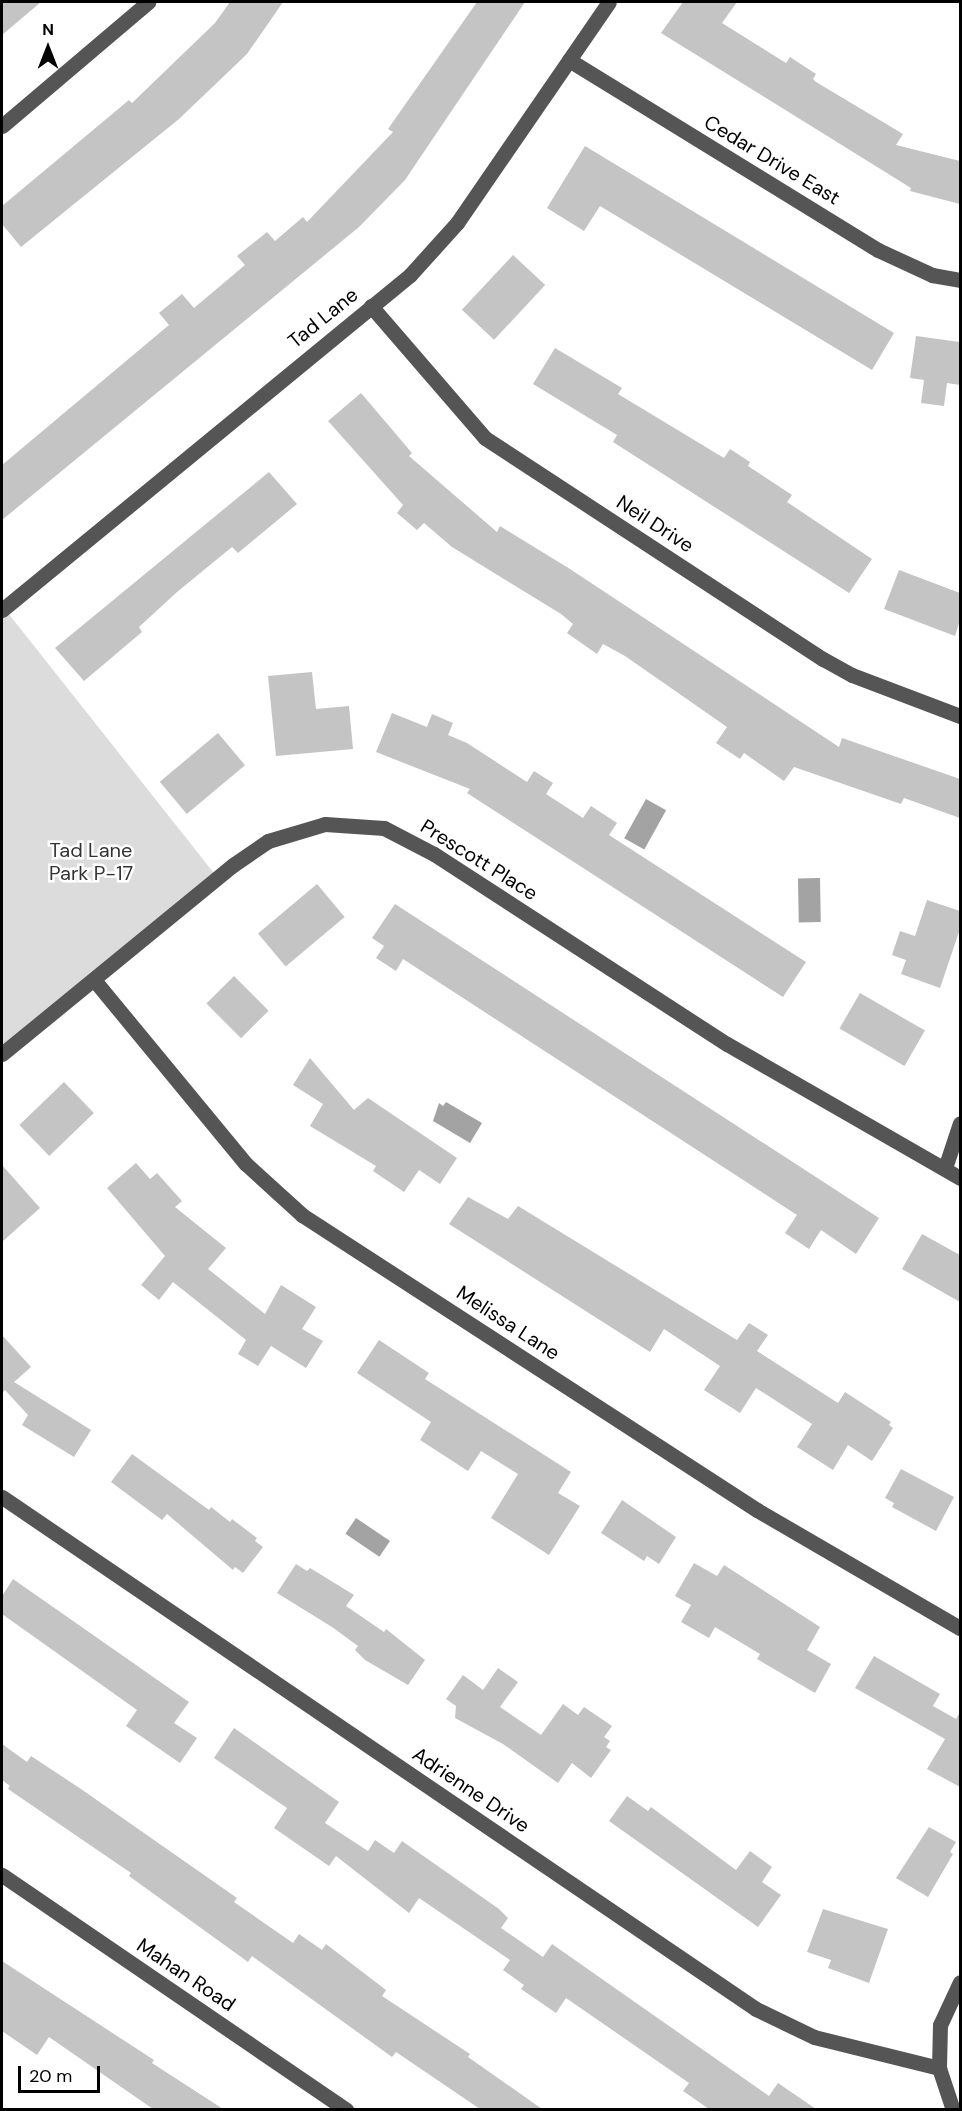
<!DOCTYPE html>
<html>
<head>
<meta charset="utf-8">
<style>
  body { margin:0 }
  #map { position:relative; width:962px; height:2111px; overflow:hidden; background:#fff; font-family:"DM Sans",sans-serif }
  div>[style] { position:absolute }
  .green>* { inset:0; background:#dcdcdc }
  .water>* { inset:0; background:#a3a3a3; transform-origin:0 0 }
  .building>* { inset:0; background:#c4c4c4; transform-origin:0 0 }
  .minor>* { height:15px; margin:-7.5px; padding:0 7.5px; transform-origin:7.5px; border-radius:7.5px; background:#555 }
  span { translate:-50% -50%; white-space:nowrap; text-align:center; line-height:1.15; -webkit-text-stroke:5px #fff; paint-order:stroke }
  .street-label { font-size:20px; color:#000 }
  .park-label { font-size:20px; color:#333 }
  .frame { position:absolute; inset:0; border:3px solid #000; pointer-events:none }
  .north { position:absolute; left:18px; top:18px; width:60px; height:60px; -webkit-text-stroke:4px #fff; paint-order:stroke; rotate:0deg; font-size:16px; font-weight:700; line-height:24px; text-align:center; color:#000 }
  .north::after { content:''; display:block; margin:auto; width:21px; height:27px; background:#000; clip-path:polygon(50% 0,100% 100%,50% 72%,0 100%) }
  .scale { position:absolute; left:18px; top:2066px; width:82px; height:27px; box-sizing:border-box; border:3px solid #000; border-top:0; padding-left:8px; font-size:18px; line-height:21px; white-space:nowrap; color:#000; -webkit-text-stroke:4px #fff; paint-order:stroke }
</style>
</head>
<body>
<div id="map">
  <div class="green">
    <i style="clip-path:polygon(4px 608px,217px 877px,2px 1053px,2px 610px)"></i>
  </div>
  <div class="water">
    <i style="left:646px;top:799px;width:23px;height:45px;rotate:29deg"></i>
    <i style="left:820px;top:878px;width:44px;height:22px;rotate:89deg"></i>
    <i style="clip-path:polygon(446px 1102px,482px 1123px,470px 1143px,433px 1121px,439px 1103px,443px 1106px)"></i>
    <i style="left:356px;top:1518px;width:41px;height:19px;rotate:34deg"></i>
  </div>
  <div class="building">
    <i style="clip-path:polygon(2px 2px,41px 2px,2px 35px)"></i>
    <i style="clip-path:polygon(230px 2px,283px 2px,247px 54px,179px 119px,21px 247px,2px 224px,2px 206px,129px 100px,132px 103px,215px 23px)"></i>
    <i style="clip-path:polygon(477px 2px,525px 2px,405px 180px,359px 227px,2px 520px,2px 465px,169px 325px,159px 313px,182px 294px,194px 308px,245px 265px,237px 256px,267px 232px,275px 241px,303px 217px,307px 222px,393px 132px,388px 129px)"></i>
    <i style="clip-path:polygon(683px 2px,737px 2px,722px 23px,786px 63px,790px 57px,816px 74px,813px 79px,816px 82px,903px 134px,896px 145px,960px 161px,960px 204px,910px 191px,911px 188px,661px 33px)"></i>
    <i style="clip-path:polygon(585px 146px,894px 333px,872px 370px,600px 206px,584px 231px,547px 208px)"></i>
    <i style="left:513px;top:255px;width:44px;height:75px;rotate:43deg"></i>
    <i style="clip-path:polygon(916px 336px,960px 342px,960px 385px,947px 383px,944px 406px,921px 403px,924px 380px,910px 378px)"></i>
    <i style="clip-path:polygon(555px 348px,622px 388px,618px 394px,724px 458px,730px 449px,750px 462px,748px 466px,792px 495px,787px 502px,872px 559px,849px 593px,613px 442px,617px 435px,533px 384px)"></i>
    <i style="clip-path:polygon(361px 393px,412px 453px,409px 456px,497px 532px,500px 526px,570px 569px,839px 747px,842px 738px,960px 779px,960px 818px,904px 798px,901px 804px,794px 767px,784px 781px,744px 753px,740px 759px,716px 743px,727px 727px,625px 656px,603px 644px,597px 654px,567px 633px,573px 624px,561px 614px,452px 547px,424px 523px,417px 530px,397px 513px,403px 505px,328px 421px)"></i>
    <i style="clip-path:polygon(269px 472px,297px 504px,238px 553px,232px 547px,177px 592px,139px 627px,142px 632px,84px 681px,55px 648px)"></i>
    <i style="clip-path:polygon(899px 570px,960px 593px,960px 620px,955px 636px,884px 609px)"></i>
    <i style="clip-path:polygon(312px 672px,316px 709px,349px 706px,353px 749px,276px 756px,268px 676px)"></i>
    <i style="clip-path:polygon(392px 713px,427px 727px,432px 714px,453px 723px,448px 735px,467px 743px,527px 782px,534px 771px,553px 783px,546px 794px,583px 818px,591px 806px,617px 823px,609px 835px,806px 962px,783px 997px,467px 793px,470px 789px,376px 752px)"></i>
    <i style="left:218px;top:733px;width:42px;height:76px;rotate:50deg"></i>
    <i style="left:317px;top:884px;width:43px;height:77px;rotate:50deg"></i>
    <i style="clip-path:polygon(927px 900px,960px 911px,960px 929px,940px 988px,901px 974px,906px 960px,892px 955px,900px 931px,915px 936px)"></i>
    <i style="clip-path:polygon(395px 904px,879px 1218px,856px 1254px,821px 1230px,809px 1249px,785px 1233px,797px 1215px,403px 959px,396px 971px,376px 958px,384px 946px,372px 938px)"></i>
    <i style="left:234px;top:976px;width:49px;height:39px;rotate:45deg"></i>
    <i style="left:860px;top:993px;width:75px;height:41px;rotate:30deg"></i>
    <i style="clip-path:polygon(310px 1058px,354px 1110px,368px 1098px,457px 1158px,440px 1184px,419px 1170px,404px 1192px,373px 1171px,376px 1166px,310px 1126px,323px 1104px,293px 1085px)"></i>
    <i style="left:64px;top:1082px;width:43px;height:62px;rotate:46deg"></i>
    <i style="clip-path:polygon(136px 1163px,150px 1179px,157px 1173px,182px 1201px,175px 1207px,226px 1248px,208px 1269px,265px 1314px,281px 1285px,316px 1307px,302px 1329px,323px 1341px,306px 1368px,271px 1346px,258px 1366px,238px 1354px,246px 1340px,173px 1282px,159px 1300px,141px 1285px,165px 1256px,107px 1188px)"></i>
    <i style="clip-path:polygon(2px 1165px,40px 1208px,2px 1242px)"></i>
    <i style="clip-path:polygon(468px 1197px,508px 1219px,518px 1206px,737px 1340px,749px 1323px,768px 1335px,757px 1351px,838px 1403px,845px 1392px,891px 1422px,889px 1425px,893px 1428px,872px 1461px,848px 1445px,833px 1470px,797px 1447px,812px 1424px,756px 1388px,740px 1413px,704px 1390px,720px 1366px,664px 1329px,650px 1352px,449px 1224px)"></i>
    <i style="clip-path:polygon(922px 1234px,960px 1255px,960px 1302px,902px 1269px)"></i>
    <i style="clip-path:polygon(2px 1335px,31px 1367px,14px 1382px,91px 1430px,74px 1457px,22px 1425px,28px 1415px,5px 1390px,2px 1393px)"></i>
    <i style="clip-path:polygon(379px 1340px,429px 1373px,425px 1379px,571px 1472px,558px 1493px,580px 1506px,549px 1555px,491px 1518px,518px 1474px,481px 1451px,468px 1471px,420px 1440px,431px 1422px,357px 1373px)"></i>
    <i style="clip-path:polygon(132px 1454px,209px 1510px,211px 1507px,230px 1522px,232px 1519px,257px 1538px,255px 1541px,263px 1547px,243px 1573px,235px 1567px,233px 1570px,167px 1514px,162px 1520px,111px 1482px)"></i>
    <i style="clip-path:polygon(901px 1469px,954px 1497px,936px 1531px,892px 1507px,894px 1503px,885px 1498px)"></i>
    <i style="clip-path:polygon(622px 1500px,676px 1537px,659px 1564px,647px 1556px,644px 1561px,601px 1533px)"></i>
    <i style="clip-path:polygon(694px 1563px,717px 1576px,724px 1565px,820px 1627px,807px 1650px,831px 1664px,815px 1693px,757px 1659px,760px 1654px,715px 1627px,709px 1638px,681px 1622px,691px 1605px,675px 1596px)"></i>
    <i style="clip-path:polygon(296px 1564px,307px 1571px,310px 1568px,354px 1595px,346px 1606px,384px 1632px,386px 1629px,425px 1660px,408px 1685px,365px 1660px,355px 1650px,358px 1646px,332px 1627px,277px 1593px)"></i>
    <i style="clip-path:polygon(13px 1579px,189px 1702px,174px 1723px,197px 1738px,180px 1763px,126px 1726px,137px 1710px,2px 1614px,2px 1596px)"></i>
    <i style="clip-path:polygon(874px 1656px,940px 1694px,933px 1706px,956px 1719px,960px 1712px,960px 1787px,927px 1769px,945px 1739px,855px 1688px)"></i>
    <i style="clip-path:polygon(498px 1668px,518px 1682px,500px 1707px,541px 1735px,563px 1704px,578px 1715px,584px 1707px,612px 1726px,604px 1737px,610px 1741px,606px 1747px,611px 1750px,591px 1778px,572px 1763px,558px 1783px,503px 1744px,455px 1718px,456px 1706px,446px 1699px,463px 1675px,483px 1690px)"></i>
    <i style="clip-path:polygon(234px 1728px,339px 1802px,325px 1823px,368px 1851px,375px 1840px,394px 1853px,402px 1841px,499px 1909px,508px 1918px,501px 1928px,543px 1957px,552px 1944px,769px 2096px,778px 2083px,816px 2109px,709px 2109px,683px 2091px,689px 2083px,566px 1998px,556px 2013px,521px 1989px,524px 1985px,503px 1970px,510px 1960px,419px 1898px,409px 1913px,336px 1856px,329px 1866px,274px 1828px,287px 1808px,214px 1758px)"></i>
    <i style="clip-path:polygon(2px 1744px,27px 1762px,31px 1756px,81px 1789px,237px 1898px,234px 1902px,293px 1943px,299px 1934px,322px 1950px,326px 1944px,386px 1990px,382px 1996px,470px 2054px,468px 2057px,542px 2109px,480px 2109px,396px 2052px,392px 2057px,252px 1956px,248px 1962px,129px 1876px,131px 1873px,8px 1789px,10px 1786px,2px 1780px)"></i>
    <i style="clip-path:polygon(627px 1796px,648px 1811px,651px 1807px,736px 1870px,750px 1851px,772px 1867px,762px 1882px,781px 1895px,758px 1927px,609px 1821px)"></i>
    <i style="clip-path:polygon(929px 1827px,956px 1842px,950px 1852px,953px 1854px,928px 1897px,896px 1878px)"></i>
    <i style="clip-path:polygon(823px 1909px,888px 1929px,869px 1983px,828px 1968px,831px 1960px,807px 1952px)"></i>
    <i style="clip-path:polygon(2px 1961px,154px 2060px,152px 2063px,223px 2109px,153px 2109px,49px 2037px,37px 2055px,2px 2031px)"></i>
  </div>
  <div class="minor">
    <i style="left:569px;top:60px;width:363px;rotate:31.6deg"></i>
    <i style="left:878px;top:250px;width:60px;rotate:24.8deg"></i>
    <i style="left:932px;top:275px;width:28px;rotate:10deg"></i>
    <i style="left:2px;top:126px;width:192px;rotate:-40.3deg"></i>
    <i style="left:371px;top:306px;width:174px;rotate:49.2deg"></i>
    <i style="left:485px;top:438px;width:404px;rotate:33.2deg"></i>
    <i style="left:823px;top:659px;width:33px;rotate:29deg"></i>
    <i style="left:852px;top:675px;width:116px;rotate:20.8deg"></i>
    <i style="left:2px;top:610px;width:528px;rotate:-39.39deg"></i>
    <i style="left:410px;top:275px;width:70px;rotate:-47.9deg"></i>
    <i style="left:457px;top:223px;width:268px;rotate:-55.5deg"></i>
    <i style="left:95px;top:981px;width:237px;rotate:50.5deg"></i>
    <i style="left:246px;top:1164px;width:76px;rotate:42.3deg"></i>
    <i style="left:302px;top:1215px;width:542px;rotate:32.96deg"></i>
    <i style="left:757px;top:1510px;width:235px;rotate:30.2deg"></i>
    <i style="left:2px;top:1054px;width:298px;rotate:-39.3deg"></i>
    <i style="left:233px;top:865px;width:42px;rotate:-34.4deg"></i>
    <i style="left:268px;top:841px;width:59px;rotate:-16.6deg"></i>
    <i style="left:325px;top:824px;width:59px;rotate:3.9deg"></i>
    <i style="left:384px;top:828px;width:56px;rotate:27.5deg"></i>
    <i style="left:434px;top:854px;width:349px;rotate:33deg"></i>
    <i style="left:727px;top:1044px;width:269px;rotate:29.9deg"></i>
    <i style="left:945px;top:1168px;width:47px;rotate:-71.6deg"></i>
    <i style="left:2px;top:1497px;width:911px;rotate:34.18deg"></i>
    <i style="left:756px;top:2009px;width:64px;rotate:25.8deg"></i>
    <i style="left:814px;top:2037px;width:129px;rotate:13.9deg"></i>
    <i style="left:2px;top:1875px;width:417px;rotate:34.3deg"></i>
    <i style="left:953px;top:2110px;width:44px;rotate:-108.4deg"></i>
    <i style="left:939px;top:2068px;width:43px;rotate:-88.7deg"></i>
    <i style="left:940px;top:2025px;width:47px;rotate:-65.1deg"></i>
  </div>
  <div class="street-label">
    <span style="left:772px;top:160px;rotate:31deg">Cedar Drive East</span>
    <span style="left:323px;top:318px;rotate:-39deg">Tad Lane</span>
    <span style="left:655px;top:524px;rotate:33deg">Neil Drive</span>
    <span style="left:479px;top:860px;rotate:32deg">Prescott Place</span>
    <span style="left:508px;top:1323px;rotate:33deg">Melissa Lane</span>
    <span style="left:471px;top:1790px;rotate:34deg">Adrienne Drive</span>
    <span style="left:186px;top:1975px;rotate:34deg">Mahan Road</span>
  </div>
  <div class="park-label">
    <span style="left:91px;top:862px">Tad Lane<br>Park P-17</span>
  </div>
  <div class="frame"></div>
  <div class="north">N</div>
  <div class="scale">20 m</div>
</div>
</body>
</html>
